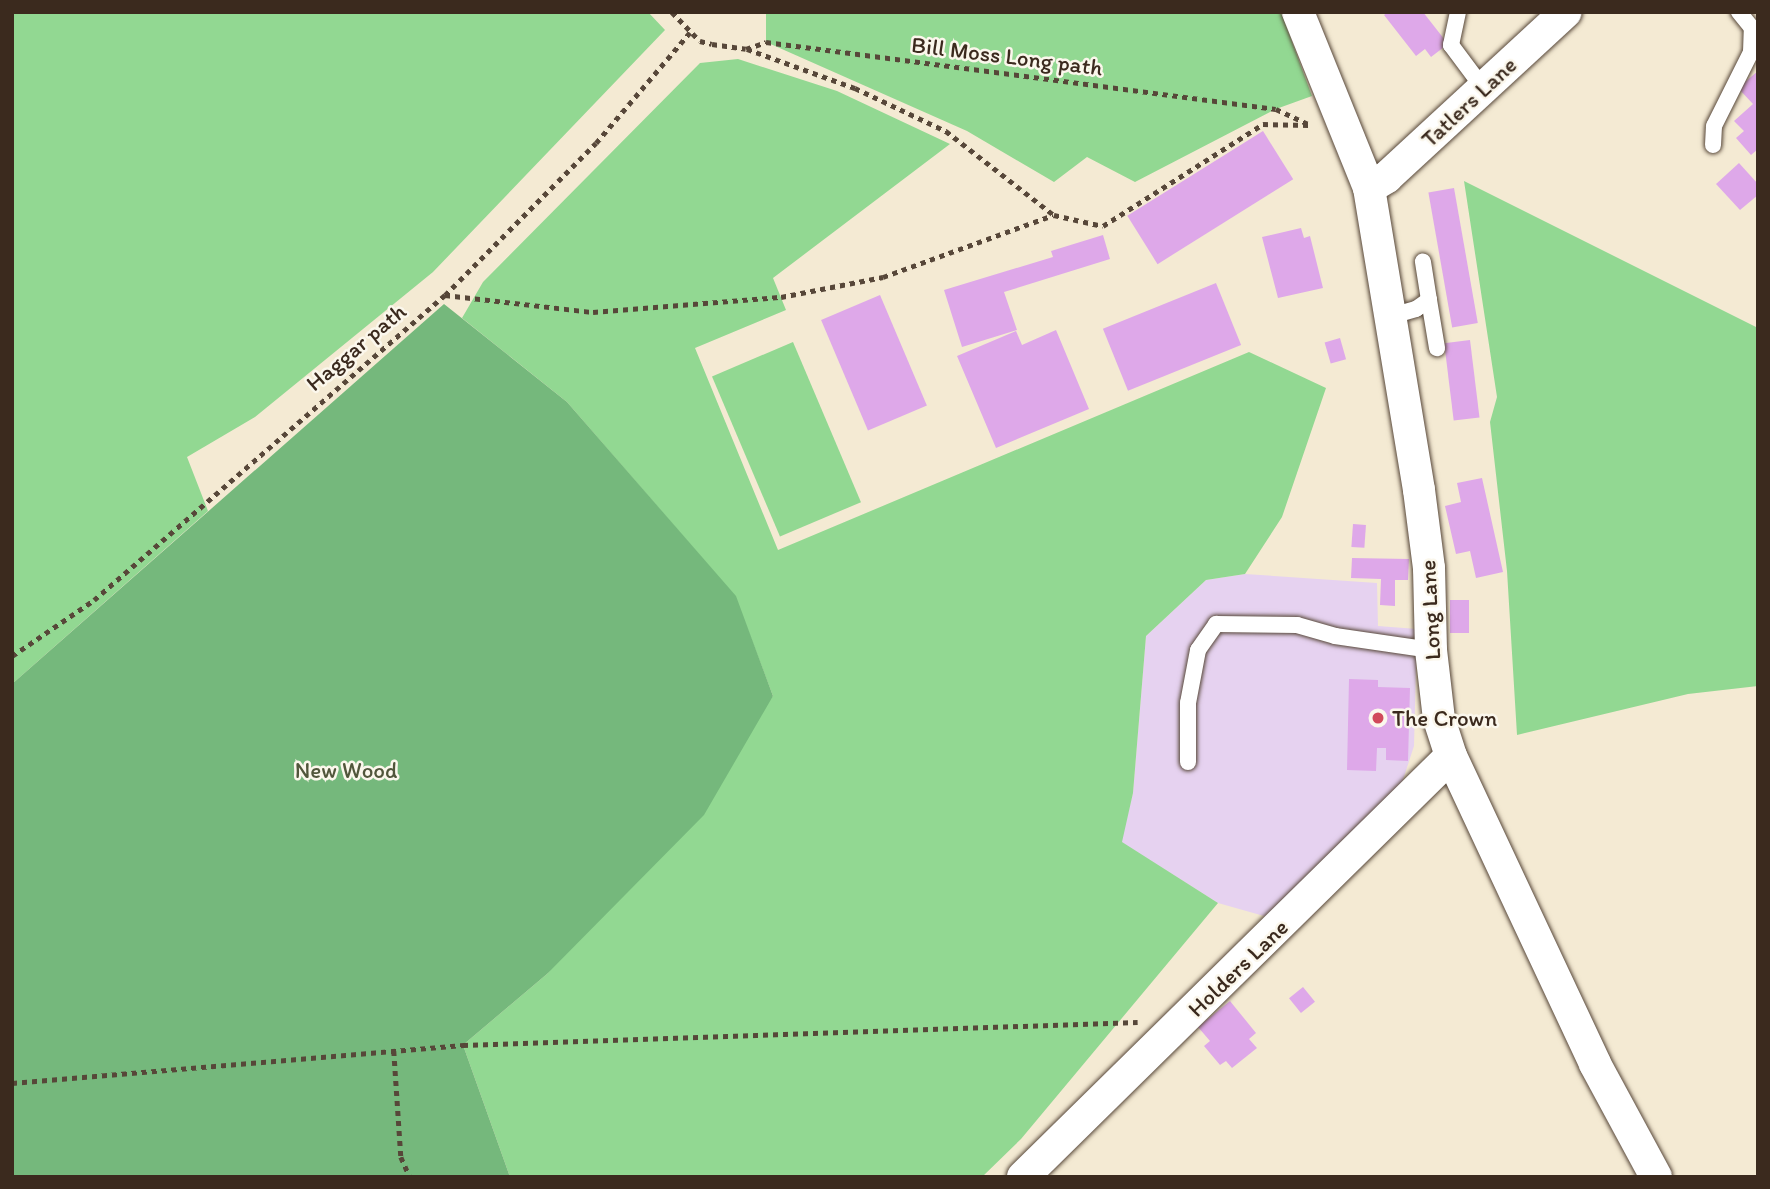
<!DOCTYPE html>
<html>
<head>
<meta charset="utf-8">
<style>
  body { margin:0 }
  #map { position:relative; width:1770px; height:1189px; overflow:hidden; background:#f4ead3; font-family:Itim,sans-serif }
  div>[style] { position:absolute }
  .built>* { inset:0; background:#e6d2f0 }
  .green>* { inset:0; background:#92d892; transform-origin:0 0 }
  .forest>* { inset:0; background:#75b87c }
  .building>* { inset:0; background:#dea8e9; transform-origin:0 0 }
  .path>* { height:4.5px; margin-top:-2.25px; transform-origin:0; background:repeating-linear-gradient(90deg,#574739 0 5px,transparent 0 10px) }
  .roads { filter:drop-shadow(0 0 2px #574739) drop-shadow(0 0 2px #574739) }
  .service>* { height:16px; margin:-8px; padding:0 8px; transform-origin:8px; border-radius:8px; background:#fff }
  .minor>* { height:32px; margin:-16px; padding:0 16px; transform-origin:16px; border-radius:16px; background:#fff }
  .dots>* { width:19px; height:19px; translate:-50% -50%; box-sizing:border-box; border:4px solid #fbf7ec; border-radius:50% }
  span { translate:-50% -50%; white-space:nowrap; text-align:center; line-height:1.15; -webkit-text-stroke:5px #fbf7ec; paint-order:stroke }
  .street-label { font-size:23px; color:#3b2a1e }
  .poi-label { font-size:23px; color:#3b2a1e }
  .left { translate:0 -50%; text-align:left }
  .park-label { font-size:23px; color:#51563b }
  .frame { position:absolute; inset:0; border:14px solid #3b2a1e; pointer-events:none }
</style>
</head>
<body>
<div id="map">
  <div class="built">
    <i style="clip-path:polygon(1245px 574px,1377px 583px,1378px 626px,1417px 629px,1414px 746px,1398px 795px,1275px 919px,1218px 903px,1121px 842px,1133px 793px,1146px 636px,1206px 580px)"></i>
  </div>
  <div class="green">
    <i style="clip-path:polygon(12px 12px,648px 12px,665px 30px,433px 272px,255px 417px,187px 457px,208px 511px,12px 684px)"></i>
    <i style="clip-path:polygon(766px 12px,1281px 12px,1312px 96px,1276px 109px,1135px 182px,1087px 157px,1054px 182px,967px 131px,766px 42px)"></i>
    <i style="clip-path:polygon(738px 59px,837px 91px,950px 144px,773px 278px,786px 310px,695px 348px,778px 550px,1249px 352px,1326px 388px,1282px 517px,1245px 574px,1206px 580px,1146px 636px,1133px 793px,1122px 842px,1218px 903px,1021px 1139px,982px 1177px,510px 1177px,463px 1045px,547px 974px,773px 696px,735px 596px,567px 402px,462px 318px,483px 282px,700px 63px)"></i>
    <i style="clip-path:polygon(1464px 181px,1758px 328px,1758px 686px,1688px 694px,1517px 735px,1507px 571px,1490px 422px,1497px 397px)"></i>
    <i style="left:793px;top:342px;width:174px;height:88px;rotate:67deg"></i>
  </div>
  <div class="forest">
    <i style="clip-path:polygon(444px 304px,567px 402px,736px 596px,773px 696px,704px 815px,547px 974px,463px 1045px,510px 1177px,12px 1177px,12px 684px)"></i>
  </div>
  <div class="building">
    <i style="clip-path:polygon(1388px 12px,1423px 12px,1448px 44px,1431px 57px,1425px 49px,1416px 56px,1384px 15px)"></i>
    <i style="clip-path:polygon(1758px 71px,1758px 149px,1751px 155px,1736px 138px,1744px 131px,1734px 121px,1753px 104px,1738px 88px)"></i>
    <i style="left:1263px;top:131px;width:57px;height:160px;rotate:58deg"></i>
    <i style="clip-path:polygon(1739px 163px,1758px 184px,1758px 195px,1740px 210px,1716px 184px)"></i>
    <i style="left:1454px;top:188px;width:137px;height:26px;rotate:80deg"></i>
    <i style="clip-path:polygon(1301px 228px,1304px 238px,1310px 236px,1323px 288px,1278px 298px,1262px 237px)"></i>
    <i style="clip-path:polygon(1103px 235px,1110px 259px,1004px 292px,1017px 330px,962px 347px,944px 290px,1053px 257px,1051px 251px)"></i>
    <i style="left:1216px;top:283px;width:67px;height:122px;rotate:68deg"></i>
    <i style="left:880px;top:295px;width:120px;height:64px;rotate:67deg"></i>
    <i style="clip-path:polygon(1056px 330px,1089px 409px,996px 448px,957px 356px,1016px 331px,1022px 345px)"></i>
    <i style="left:1340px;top:338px;width:22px;height:16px;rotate:74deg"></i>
    <i style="left:1470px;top:340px;width:78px;height:26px;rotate:83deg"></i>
    <i style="clip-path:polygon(1482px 478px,1503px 572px,1476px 578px,1470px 551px,1456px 554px,1445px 506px,1461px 502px,1457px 483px)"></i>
    <i style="left:1353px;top:524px;width:13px;height:23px;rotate:4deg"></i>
    <i style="clip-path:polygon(1352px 558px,1409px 559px,1408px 580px,1395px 580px,1395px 606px,1380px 605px,1381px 579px,1351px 578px)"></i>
    <i style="left:1450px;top:600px;width:19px;height:33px"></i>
    <i style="clip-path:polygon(1349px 679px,1378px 680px,1378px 687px,1410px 688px,1408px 761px,1386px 760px,1386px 748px,1377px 748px,1376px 771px,1347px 770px)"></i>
    <i style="left:1303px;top:987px;width:19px;height:18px;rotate:51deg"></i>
    <i style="clip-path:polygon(1230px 1001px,1256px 1033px,1249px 1039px,1257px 1048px,1232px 1068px,1226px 1061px,1220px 1065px,1204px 1046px,1210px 1041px,1198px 1027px)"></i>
  </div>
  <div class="path">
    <i style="left:672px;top:12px;width:40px;rotate:46deg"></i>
    <i style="left:700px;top:41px;width:12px;rotate:14deg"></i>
    <i style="left:712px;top:44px;width:34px;rotate:8deg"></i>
    <i style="left:746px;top:49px;width:21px;rotate:-19deg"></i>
    <i style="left:766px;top:42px;width:514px;rotate:7.48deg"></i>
    <i style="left:1276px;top:109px;width:38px;rotate:25deg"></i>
    <i style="left:747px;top:49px;width:115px;rotate:19.9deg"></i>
    <i style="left:855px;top:88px;width:101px;rotate:25.3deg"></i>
    <i style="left:946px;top:131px;width:137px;rotate:37.9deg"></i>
    <i style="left:1054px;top:215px;width:50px;rotate:12.7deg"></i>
    <i style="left:1103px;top:226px;width:190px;rotate:-32.5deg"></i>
    <i style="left:1263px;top:124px;width:46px;rotate:1.2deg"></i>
    <i style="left:445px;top:295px;width:149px;rotate:6.6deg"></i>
    <i style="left:593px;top:312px;width:189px;rotate:-4.6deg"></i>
    <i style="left:781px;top:297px;width:104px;rotate:-11.1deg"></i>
    <i style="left:883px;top:277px;width:181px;rotate:-20deg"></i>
    <i style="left:12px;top:656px;width:99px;rotate:-34.3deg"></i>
    <i style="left:94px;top:600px;width:465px;rotate:-41deg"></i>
    <i style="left:445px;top:295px;width:214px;rotate:-45.2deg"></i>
    <i style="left:596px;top:143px;width:145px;rotate:-49.7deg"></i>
    <i style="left:394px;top:1051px;width:106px;rotate:86.2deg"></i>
    <i style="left:401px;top:1157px;width:22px;rotate:66deg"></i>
    <i style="left:12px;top:1083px;width:453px;rotate:-4.8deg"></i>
    <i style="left:463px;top:1045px;width:675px;rotate:-1.95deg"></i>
  </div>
  <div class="roads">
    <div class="service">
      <i style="left:1458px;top:12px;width:34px;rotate:102deg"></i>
      <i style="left:1451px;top:45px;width:54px;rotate:53.3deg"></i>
      <i style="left:1713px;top:145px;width:19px;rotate:-87deg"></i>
      <i style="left:1714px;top:126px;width:83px;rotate:-63.4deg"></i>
      <i style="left:1751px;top:52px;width:24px;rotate:-88deg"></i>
      <i style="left:1752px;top:28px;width:21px;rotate:-129deg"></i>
      <i style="left:1429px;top:300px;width:49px;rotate:80.5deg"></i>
      <i style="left:1388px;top:317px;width:29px;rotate:-16deg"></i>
      <i style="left:1416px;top:309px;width:16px;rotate:-35deg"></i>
      <i style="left:1429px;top:300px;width:39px;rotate:-99deg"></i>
      <i style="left:1188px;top:762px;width:59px;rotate:-90deg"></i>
      <i style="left:1188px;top:703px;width:54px;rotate:-79.3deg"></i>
      <i style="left:1198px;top:650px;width:32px;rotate:-55deg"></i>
      <i style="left:1216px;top:624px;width:81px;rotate:0.7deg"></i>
      <i style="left:1297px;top:625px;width:40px;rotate:16deg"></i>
      <i style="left:1335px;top:636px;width:97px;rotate:8.3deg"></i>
    </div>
    <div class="minor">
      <i style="left:1298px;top:12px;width:190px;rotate:68deg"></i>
      <i style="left:1369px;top:188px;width:306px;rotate:80.6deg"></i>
      <i style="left:1419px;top:490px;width:79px;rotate:82.7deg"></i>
      <i style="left:1429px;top:568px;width:82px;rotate:88.6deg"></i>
      <i style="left:1431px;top:650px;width:69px;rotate:83.4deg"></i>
      <i style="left:1439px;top:719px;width:39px;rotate:72deg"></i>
      <i style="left:1451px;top:756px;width:340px;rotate:64.9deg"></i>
      <i style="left:1595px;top:1064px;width:128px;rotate:61.6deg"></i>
      <i style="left:1369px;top:188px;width:21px;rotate:-31deg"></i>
      <i style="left:1387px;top:177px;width:243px;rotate:-42.7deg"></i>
      <i style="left:1023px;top:1177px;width:600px;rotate:-44.53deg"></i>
    </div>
  </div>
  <div class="dots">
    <i style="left:1378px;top:718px;background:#d1495b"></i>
  </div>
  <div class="street-label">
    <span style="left:1007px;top:56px;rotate:7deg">Bill Moss Long path</span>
    <span style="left:1469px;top:102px;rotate:-43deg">Tatlers Lane</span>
    <span style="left:356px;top:347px;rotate:-40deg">Haggar path</span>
    <span style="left:1430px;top:610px;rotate:-93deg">Long Lane</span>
    <span style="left:1238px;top:968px;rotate:-44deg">Holders Lane</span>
  </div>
  <div class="poi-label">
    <span class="left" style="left:1392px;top:718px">The Crown</span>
  </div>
  <div class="park-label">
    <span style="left:346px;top:770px">New Wood</span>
  </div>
  <div class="frame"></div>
</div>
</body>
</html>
